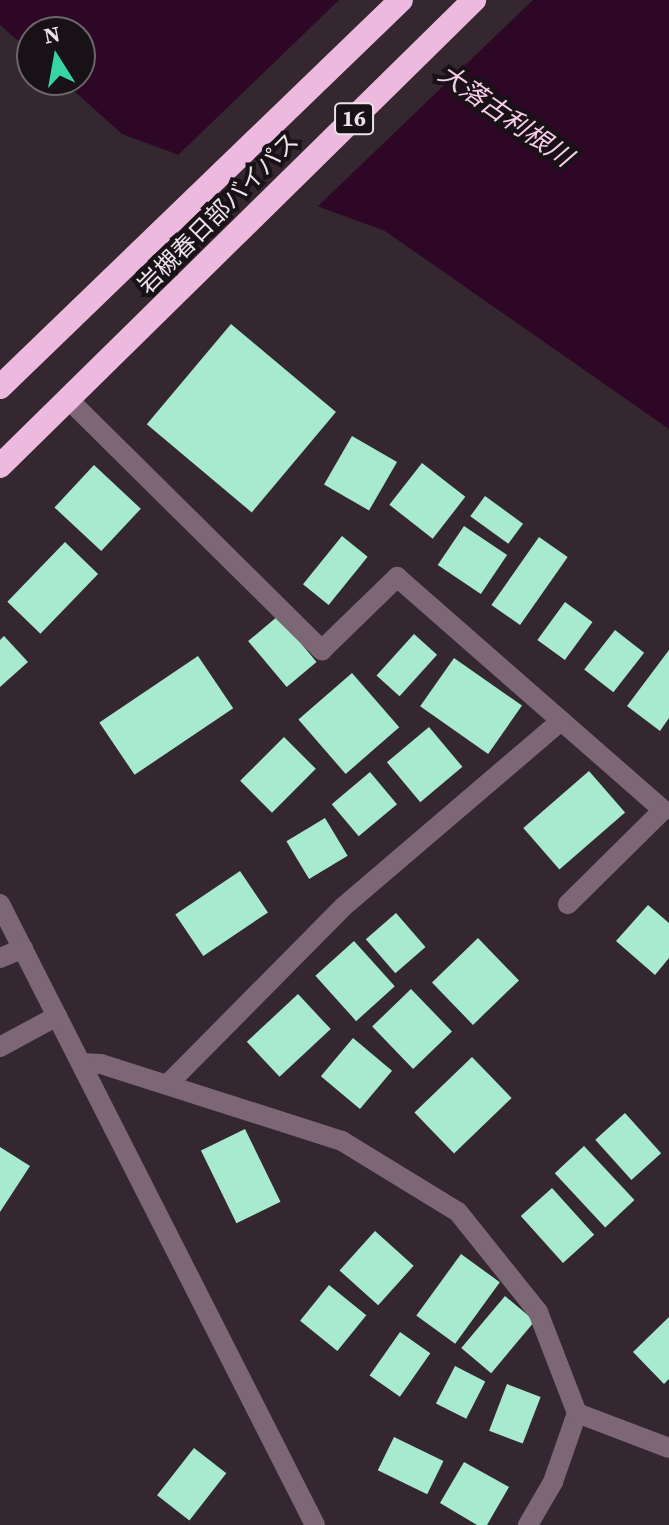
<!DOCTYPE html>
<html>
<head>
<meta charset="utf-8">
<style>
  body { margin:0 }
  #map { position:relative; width:669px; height:1525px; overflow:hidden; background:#342730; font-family:"Source Serif 4","Noto Sans JP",serif }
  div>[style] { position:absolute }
  .water>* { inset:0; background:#2f0726 }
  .pier>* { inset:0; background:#342730 }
  .building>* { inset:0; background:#a7ead0; transform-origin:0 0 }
  .minor>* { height:20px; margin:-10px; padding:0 10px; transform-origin:10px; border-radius:10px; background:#7d6776 }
  .highway>* { height:24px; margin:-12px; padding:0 12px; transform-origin:12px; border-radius:12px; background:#eeb9de }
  span { translate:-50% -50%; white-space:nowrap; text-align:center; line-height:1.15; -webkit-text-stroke:8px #181216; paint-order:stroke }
  .shield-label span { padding:2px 6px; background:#181216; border:2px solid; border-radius:6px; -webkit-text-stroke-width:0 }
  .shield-label { font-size:22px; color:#ebe3e8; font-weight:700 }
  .street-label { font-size:24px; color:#ebe3e8 }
  .water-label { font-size:26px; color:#f9cbea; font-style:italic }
  .north { position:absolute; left:16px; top:16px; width:80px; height:80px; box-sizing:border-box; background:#181216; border:2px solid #6c666a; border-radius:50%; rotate:349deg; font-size:22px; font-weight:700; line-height:32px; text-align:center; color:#ebe3e8 }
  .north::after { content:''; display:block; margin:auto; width:28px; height:36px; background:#37d4a6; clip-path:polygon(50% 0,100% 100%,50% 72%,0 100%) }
</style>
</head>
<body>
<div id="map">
  <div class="water">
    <i style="clip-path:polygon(0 0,669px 0,669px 429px,385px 231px,122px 134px,62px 80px,80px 80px,80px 32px,32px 32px,32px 53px,0 25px)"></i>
  </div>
  <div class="pier">
    <i style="clip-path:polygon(339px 0,533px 0,315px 209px,175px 158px)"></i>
  </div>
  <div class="building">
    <i style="left:231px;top:324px;width:137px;height:131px;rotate:40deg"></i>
    <i style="left:352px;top:436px;width:52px;height:56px;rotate:30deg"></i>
    <i style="left:422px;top:463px;width:55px;height:53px;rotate:38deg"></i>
    <i style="left:94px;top:465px;width:64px;height:58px;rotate:43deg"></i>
    <i style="left:485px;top:496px;width:47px;height:25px;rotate:36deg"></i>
    <i style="left:464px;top:526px;width:52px;height:47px;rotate:34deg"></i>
    <i style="left:342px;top:536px;width:33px;height:62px;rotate:39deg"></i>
    <i style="left:539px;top:537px;width:35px;height:83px;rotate:35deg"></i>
    <i style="left:65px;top:542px;width:46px;height:83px;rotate:44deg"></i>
    <i style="left:565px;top:602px;width:34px;height:47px;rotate:36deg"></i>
    <i style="left:278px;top:616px;width:60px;height:39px;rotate:50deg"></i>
    <i style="left:615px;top:630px;width:37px;height:50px;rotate:38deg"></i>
    <i style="left:414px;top:634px;width:31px;height:56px;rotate:42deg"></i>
    <i style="clip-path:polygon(4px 636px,28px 662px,0 687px,0 640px)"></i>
    <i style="clip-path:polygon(669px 650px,669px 718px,660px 731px,627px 706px)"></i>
    <i style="left:198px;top:656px;width:63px;height:119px;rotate:56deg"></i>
    <i style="left:454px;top:658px;width:83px;height:59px;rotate:35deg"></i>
    <i style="left:352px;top:673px;width:72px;height:71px;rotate:49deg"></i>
    <i style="left:429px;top:727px;width:52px;height:55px;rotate:50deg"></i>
    <i style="left:284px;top:737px;width:45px;height:62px;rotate:45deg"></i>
    <i style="left:589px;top:771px;width:55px;height:87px;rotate:49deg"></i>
    <i style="left:370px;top:772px;width:42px;height:50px;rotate:50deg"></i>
    <i style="left:325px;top:818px;width:44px;height:45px;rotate:59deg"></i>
    <i style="left:240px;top:871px;width:50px;height:78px;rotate:56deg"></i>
    <i style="clip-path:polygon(648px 905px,669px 923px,669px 958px,655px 975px,616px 941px)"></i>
    <i style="left:396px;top:913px;width:45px;height:40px;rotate:49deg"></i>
    <i style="left:478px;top:938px;width:59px;height:64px;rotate:46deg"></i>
    <i style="left:354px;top:941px;width:61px;height:52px;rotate:48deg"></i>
    <i style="left:411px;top:989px;width:59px;height:54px;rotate:46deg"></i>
    <i style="left:298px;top:994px;width:48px;height:70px;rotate:47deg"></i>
    <i style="left:353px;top:1038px;width:51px;height:50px;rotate:40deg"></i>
    <i style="left:472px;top:1057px;width:57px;height:80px;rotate:46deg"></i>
    <i style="left:625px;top:1113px;width:54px;height:40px;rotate:48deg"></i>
    <i style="left:245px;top:1129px;width:81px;height:49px;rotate:64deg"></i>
    <i style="left:584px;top:1146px;width:74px;height:40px;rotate:47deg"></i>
    <i style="clip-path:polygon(0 1147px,30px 1166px,0 1212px)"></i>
    <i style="left:552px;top:1188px;width:63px;height:42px;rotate:48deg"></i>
    <i style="left:375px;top:1231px;width:52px;height:53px;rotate:42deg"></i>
    <i style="left:461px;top:1254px;width:48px;height:76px;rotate:36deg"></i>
    <i style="left:329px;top:1285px;width:48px;height:46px;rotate:39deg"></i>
    <i style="left:505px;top:1296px;width:39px;height:68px;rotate:40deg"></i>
    <i style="clip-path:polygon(669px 1317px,669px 1379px,664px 1384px,633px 1352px)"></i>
    <i style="left:400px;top:1332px;width:37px;height:53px;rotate:35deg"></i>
    <i style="left:455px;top:1366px;width:34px;height:42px;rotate:27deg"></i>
    <i style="left:507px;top:1384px;width:36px;height:50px;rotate:21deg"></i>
    <i style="left:394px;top:1437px;width:55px;height:37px;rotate:26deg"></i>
    <i style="left:194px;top:1448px;width:41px;height:60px;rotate:38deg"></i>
    <i style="clip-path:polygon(464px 1462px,509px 1487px,487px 1525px,477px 1525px,440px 1503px)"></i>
  </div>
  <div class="minor">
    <i style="left:67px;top:398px;width:359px;rotate:44.7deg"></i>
    <i style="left:322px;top:650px;width:105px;rotate:-44.2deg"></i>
    <i style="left:397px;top:577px;width:354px;rotate:41.2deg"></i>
    <i style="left:663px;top:810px;width:134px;rotate:135.3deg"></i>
    <i style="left:0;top:904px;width:696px;rotate:63.1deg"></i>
    <i style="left:0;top:958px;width:25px;rotate:-23deg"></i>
    <i style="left:0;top:1047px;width:65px;rotate:-28.5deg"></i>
    <i style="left:81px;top:1063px;width:20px;rotate:3deg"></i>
    <i style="left:101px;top:1064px;width:253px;rotate:17.7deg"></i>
    <i style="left:342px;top:1141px;width:136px;rotate:31.5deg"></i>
    <i style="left:458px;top:1212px;width:128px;rotate:51.3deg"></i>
    <i style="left:538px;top:1312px;width:108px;rotate:68.9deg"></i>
    <i style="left:577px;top:1413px;width:73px;rotate:109.2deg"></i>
    <i style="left:553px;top:1482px;width:50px;rotate:120.2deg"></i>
    <i style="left:168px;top:1084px;width:249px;rotate:-45.3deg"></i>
    <i style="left:343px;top:907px;width:287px;rotate:-40.5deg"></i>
    <i style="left:577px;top:1413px;width:98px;rotate:20.8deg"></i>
  </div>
  <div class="highway">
    <i style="left:0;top:387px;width:557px;rotate:-43.98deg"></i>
    <i style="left:0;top:466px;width:665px;rotate:-44.51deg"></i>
  </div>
  <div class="shield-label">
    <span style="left:354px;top:119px">16</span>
  </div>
  <div class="street-label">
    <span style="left:218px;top:213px;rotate:-45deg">岩槻春日部バイパス</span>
  </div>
  <div class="water-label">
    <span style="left:505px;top:116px;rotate:35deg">大落古利根川</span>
  </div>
  <div class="north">N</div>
</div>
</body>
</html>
